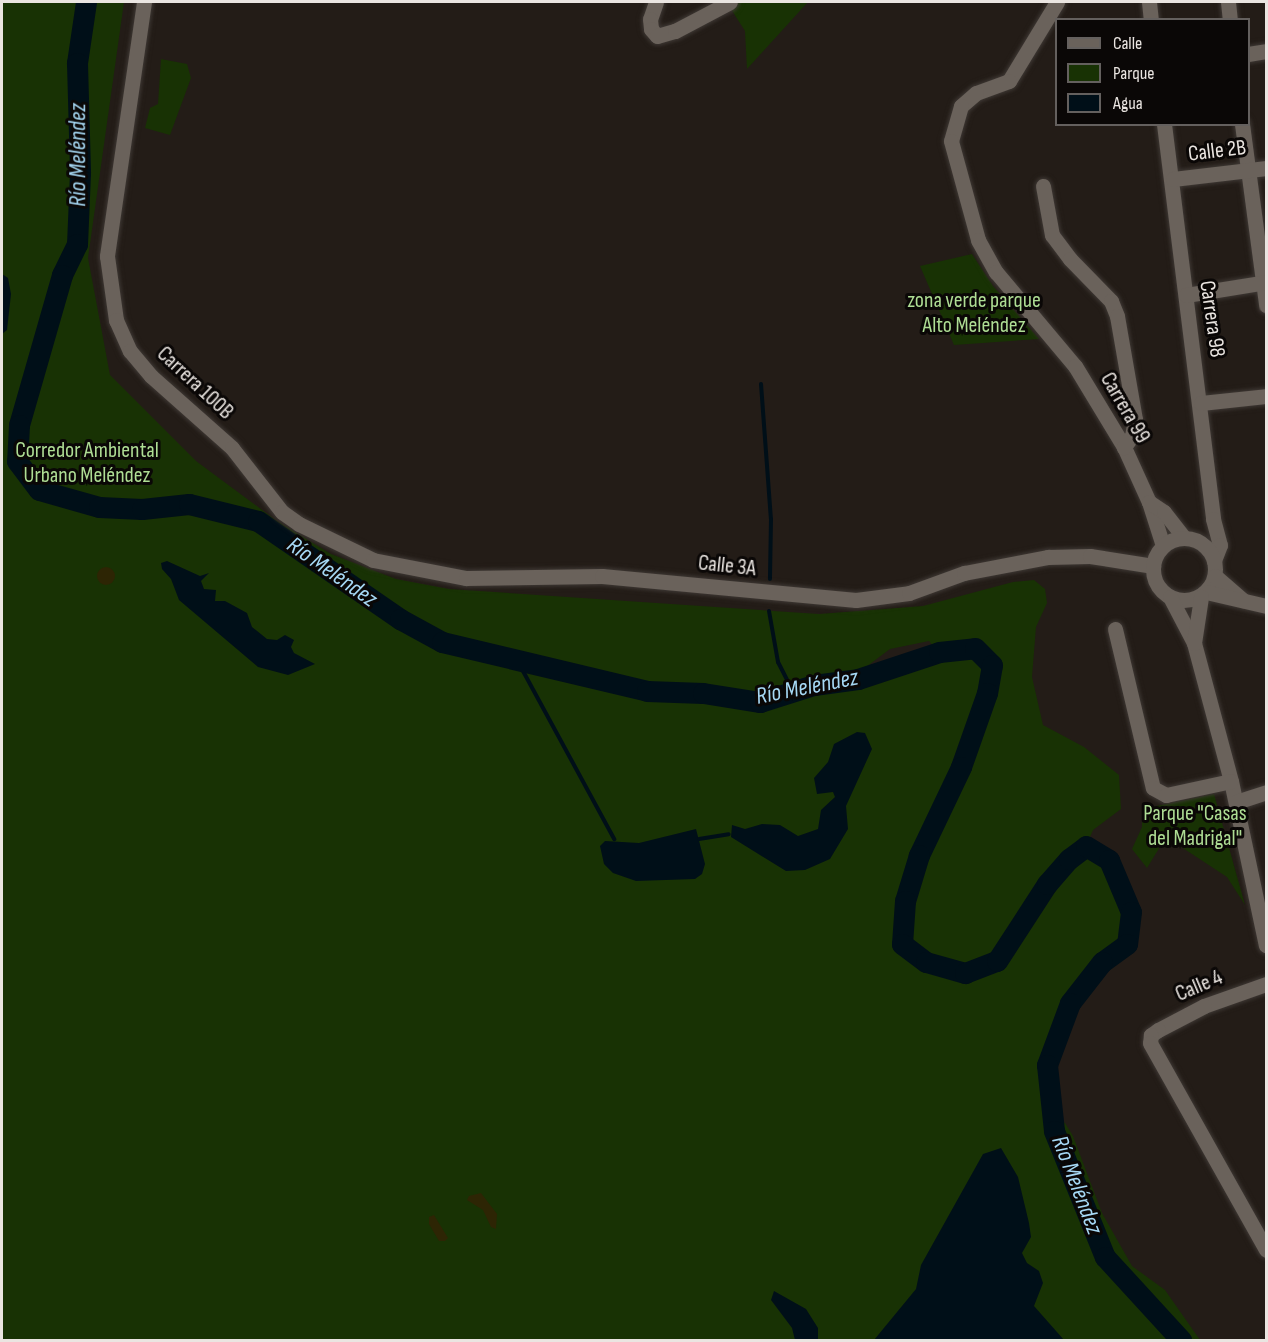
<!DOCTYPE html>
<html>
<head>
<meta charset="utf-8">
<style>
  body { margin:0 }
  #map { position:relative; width:1268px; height:1342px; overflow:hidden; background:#231c17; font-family:"Sofia Sans Condensed",sans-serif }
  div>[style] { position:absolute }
  .green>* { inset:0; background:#183204 }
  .sand>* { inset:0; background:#2d2504 }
  .round { border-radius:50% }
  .water>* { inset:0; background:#000f18 }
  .stream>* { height:4px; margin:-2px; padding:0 2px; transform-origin:2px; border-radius:2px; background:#000f18 }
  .river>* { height:21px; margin:-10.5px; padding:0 10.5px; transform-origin:10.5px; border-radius:10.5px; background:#000f18 }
  .roads { filter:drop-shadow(0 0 2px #3e3834) drop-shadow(0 0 2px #3e3834) }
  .minor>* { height:15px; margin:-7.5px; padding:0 7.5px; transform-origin:7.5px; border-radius:7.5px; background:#6a625b }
  .minor>.ring { margin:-7.5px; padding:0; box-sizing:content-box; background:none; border:15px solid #6a625b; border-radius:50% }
  span { translate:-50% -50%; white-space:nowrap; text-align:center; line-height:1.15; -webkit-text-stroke:6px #0a0706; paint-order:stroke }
  .street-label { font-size:22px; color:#eae5e1 }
  .park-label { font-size:22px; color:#aedd94 }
  .water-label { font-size:24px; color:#a6d8f4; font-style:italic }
  .frame { position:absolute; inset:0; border:3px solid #eae5e1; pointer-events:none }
  .legend { position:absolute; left:1055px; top:18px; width:195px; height:108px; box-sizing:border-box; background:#0a0706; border:2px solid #64605e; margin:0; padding:8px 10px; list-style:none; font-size:18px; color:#eae5e1 }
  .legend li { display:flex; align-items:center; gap:12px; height:30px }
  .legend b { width:30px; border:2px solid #64605e }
</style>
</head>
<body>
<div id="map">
  <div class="green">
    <i style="clip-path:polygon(evenodd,2px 2px,124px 2px,88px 258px,110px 375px,196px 461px,277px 521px,331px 554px,396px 579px,449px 589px,819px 614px,923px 606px,1013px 582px,1034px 580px,1045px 589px,1047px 603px,1036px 627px,1032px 677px,1043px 725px,1084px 747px,1119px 775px,1121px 809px,1093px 830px,1086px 846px,1109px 860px,1131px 912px,1127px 944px,1102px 962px,1070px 1003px,1047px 1065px,1052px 1116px,1065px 1123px,1073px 1136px,1102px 1213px,1132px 1266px,1165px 1290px,1200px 1340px,2px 1340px,2px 2px,929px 641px,938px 652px,863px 677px,866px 667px,890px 649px,929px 641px)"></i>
    <i style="clip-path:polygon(738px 2px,808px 2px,747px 69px,745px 31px,729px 6px)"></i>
    <i style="clip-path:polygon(161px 59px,187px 64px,191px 78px,170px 135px,145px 128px,150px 108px,158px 104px)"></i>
    <i style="clip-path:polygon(972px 254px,993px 286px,1039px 339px,954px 345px,920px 266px)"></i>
    <i style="clip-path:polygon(1214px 794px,1245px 905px,1227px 877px,1166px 837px,1147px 868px,1132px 849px,1142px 827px,1142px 809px)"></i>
  </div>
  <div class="sand">
    <i class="round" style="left:97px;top:567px;width:18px;height:18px"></i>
    <i style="clip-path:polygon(481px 1193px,497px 1214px,496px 1229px,491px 1227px,483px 1210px,467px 1200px,469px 1196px)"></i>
    <i style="clip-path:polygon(434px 1215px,448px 1238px,445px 1241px,439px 1241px,429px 1224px,429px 1217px)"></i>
  </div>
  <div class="water">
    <i style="clip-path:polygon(2px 274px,8px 278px,11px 294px,7px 330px,2px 334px)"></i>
    <i style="clip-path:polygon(167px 561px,200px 576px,209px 573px,201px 581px,204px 589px,216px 590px,215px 601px,225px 601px,247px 613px,252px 627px,267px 639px,277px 640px,285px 635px,294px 640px,291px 647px,294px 653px,315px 664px,288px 675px,258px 667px,179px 600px,171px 579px,162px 569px,161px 563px)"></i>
    <i style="clip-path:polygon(857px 732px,865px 733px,872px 749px,846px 806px,848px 829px,830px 859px,805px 870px,786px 871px,731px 837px,732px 825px,745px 829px,762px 824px,780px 825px,798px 836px,818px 829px,821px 810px,835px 797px,833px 792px,817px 794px,814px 778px,828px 762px,834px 744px)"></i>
    <i style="clip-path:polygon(696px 829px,705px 864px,702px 874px,695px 879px,636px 881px,613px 873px,604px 864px,600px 846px,605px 841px,639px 843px)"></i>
    <i style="clip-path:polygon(1001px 1148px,1018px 1177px,1029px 1223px,1031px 1237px,1022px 1253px,1027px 1263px,1039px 1271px,1043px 1283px,1034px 1306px,1064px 1340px,874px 1340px,916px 1289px,921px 1265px,983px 1154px)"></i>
    <i style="clip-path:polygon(774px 1291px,806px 1309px,818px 1328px,818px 1340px,795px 1340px,792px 1328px,771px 1300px)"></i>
  </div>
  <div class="stream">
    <i style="left:761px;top:384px;width:135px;rotate:85.8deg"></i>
    <i style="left:771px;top:519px;width:60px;rotate:91deg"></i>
    <i style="left:769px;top:611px;width:52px;rotate:80deg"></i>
    <i style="left:778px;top:662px;width:31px;rotate:63deg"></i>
    <i style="left:517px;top:660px;width:204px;rotate:61.5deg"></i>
    <i style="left:699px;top:839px;width:30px;rotate:-9deg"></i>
  </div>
  <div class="river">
    <i style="left:86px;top:2px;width:62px;rotate:98.4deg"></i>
    <i style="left:77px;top:63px;width:110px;rotate:88.4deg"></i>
    <i style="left:80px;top:173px;width:71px;rotate:92.4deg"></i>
    <i style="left:77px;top:244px;width:34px;rotate:116deg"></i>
    <i style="left:62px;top:275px;width:156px;rotate:106deg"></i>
    <i style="left:19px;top:425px;width:36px;rotate:93deg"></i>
    <i style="left:17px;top:461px;width:36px;rotate:53deg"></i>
    <i style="left:39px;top:490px;width:62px;rotate:15.8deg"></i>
    <i style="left:99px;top:507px;width:43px;rotate:2.7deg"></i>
    <i style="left:142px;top:509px;width:47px;rotate:-6.1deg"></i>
    <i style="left:189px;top:504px;width:71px;rotate:13.8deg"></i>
    <i style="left:258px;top:521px;width:173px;rotate:34.6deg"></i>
    <i style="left:400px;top:619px;width:48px;rotate:28.7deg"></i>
    <i style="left:442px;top:642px;width:211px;rotate:13.4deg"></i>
    <i style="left:647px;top:691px;width:56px;rotate:2deg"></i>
    <i style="left:703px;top:693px;width:58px;rotate:9deg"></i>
    <i style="left:760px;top:702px;width:57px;rotate:-17.5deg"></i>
    <i style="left:814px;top:685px;width:44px;rotate:-7.8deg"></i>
    <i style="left:858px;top:679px;width:85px;rotate:-18.4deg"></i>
    <i style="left:939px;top:652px;width:36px;rotate:-6deg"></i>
    <i style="left:975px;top:648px;width:24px;rotate:45deg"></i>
    <i style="left:992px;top:665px;width:28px;rotate:100deg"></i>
    <i style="left:987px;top:693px;width:78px;rotate:109.4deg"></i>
    <i style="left:961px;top:767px;width:98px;rotate:115.5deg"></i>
    <i style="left:919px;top:855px;width:48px;rotate:106.9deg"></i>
    <i style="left:905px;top:901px;width:43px;rotate:94deg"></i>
    <i style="left:902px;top:944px;width:30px;rotate:37deg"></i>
    <i style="left:926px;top:962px;width:41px;rotate:15.8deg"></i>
    <i style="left:965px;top:973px;width:34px;rotate:-21deg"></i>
    <i style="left:997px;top:961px;width:92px;rotate:-57deg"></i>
    <i style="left:1047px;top:884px;width:33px;rotate:-49deg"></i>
    <i style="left:1069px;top:859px;width:21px;rotate:-37deg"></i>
    <i style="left:1086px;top:846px;width:27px;rotate:31deg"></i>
    <i style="left:1109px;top:860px;width:56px;rotate:67.1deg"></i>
    <i style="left:1131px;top:912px;width:32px;rotate:97deg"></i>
    <i style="left:1127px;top:944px;width:31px;rotate:144deg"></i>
    <i style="left:1102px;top:962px;width:52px;rotate:128deg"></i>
    <i style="left:1070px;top:1003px;width:66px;rotate:110.4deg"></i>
    <i style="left:1047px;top:1065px;width:66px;rotate:83.9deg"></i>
    <i style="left:1054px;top:1131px;width:136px;rotate:68deg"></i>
    <i style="left:1105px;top:1257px;width:113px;rotate:47.5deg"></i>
  </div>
  <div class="roads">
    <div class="minor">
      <i style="left:144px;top:2px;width:257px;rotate:98.3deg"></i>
      <i style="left:107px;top:256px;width:65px;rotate:82deg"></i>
      <i style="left:116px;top:320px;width:34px;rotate:66deg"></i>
      <i style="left:130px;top:351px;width:33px;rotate:50deg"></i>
      <i style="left:151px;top:376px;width:108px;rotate:41.6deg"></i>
      <i style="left:232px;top:448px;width:81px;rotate:52deg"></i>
      <i style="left:282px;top:512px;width:21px;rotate:35deg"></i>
      <i style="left:299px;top:524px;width:82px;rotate:25.9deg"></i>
      <i style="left:373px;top:560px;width:95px;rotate:11deg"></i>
      <i style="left:466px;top:578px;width:136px;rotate:-0.8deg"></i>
      <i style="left:602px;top:576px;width:255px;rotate:5.4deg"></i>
      <i style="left:856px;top:600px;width:53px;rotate:-7.5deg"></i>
      <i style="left:909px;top:593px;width:59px;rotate:-20deg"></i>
      <i style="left:964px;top:573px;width:86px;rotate:-10.8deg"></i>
      <i style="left:1048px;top:557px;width:42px;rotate:-1.4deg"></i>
      <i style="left:1090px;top:556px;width:64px;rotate:9deg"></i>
      <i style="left:656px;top:2px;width:18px;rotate:109deg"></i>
      <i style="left:650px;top:19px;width:10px;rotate:84deg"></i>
      <i style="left:651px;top:29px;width:9px;rotate:49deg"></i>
      <i style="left:657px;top:36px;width:19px;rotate:-16deg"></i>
      <i style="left:675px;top:31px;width:62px;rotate:-27.8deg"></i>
      <i style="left:1057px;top:2px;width:92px;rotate:121.3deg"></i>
      <i style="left:1009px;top:81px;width:35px;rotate:160deg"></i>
      <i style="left:976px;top:93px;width:20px;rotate:139deg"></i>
      <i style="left:961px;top:106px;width:36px;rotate:106deg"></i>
      <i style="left:951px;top:141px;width:103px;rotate:74.7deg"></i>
      <i style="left:978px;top:240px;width:37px;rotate:61deg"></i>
      <i style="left:996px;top:272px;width:123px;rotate:50deg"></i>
      <i style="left:1075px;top:366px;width:95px;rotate:58.8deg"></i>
      <i style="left:1124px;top:447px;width:60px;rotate:65.6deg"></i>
      <i style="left:1149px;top:502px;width:46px;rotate:72.3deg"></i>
      <i style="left:1149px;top:2px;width:18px;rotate:84deg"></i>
      <i style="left:1228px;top:2px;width:18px;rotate:84deg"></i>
      <i style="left:1248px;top:54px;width:18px;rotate:-9deg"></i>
      <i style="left:1164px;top:124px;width:398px;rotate:82.9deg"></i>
      <i style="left:1213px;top:519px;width:27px;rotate:75deg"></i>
      <i style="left:1220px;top:545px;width:17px;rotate:111deg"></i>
      <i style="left:1242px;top:124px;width:183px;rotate:82.4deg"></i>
      <i style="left:1173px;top:179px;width:94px;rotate:-6.7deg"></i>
      <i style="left:1043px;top:186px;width:50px;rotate:79.6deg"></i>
      <i style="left:1052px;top:235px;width:30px;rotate:53deg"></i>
      <i style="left:1070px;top:259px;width:59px;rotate:45.7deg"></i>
      <i style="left:1111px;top:301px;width:16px;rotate:68deg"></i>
      <i style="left:1117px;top:316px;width:105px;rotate:80.1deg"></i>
      <i style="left:1135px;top:419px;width:17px;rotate:100deg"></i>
      <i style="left:1132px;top:436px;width:14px;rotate:126deg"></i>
      <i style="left:1186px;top:295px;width:81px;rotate:-9.2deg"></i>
      <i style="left:1201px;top:403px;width:65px;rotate:-6.1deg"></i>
      <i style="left:1149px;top:502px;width:18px;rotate:34deg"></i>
      <i style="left:1164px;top:512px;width:33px;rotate:52deg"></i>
      <i class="ring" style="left:1153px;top:538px;width:47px;height:47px"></i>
      <i style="left:1215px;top:576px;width:37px;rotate:41deg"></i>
      <i style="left:1206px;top:592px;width:62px;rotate:13.1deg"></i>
      <i style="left:1170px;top:597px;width:52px;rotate:62.4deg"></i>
      <i style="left:1194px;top:643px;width:143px;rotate:75deg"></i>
      <i style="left:1231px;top:781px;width:168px;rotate:78deg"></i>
      <i style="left:1115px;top:629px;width:163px;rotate:76.6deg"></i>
      <i style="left:1153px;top:788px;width:15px;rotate:28deg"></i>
      <i style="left:1166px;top:795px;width:66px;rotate:-12.2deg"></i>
      <i style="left:1194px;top:643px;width:47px;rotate:-81.3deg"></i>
      <i style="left:1236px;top:802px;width:32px;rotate:-18deg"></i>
      <i style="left:1266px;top:984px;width:66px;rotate:160.5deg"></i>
      <i style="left:1204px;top:1006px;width:52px;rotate:152.4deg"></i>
      <i style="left:1158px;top:1030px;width:9px;rotate:144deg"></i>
      <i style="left:1151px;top:1035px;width:8px;rotate:97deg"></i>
      <i style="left:1150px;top:1043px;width:237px;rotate:60.7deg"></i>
    </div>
  </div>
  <div class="street-label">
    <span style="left:1217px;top:151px;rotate:-7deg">Calle 2B</span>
    <span style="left:1212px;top:319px;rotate:82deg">Carrera 98</span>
    <span style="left:195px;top:383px;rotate:43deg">Carrera 100B</span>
    <span style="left:1125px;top:408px;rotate:60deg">Carrera 99</span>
    <span style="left:727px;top:566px;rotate:6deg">Calle 3A</span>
    <span style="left:1199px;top:986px;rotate:-23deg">Calle 4</span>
  </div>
  <div class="park-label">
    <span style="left:974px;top:313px">zona verde parque<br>Alto Meléndez</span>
    <span style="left:87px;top:463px">Corredor Ambiental<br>Urbano Meléndez</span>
    <span style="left:1195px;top:826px">Parque "Casas<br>del Madrigal"</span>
  </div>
  <div class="water-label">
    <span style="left:78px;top:155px;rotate:-90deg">Río Meléndez</span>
    <span style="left:332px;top:572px;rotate:35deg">Río Meléndez</span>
    <span style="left:807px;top:687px;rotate:-11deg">Río Meléndez</span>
    <span style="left:1077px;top:1185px;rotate:69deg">Río Meléndez</span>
  </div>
  <div class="frame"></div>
  <ul class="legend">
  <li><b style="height:8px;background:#6a625b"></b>Calle</li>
  <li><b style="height:16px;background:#183204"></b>Parque</li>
  <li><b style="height:16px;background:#000f18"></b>Agua</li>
  </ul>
</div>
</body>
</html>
